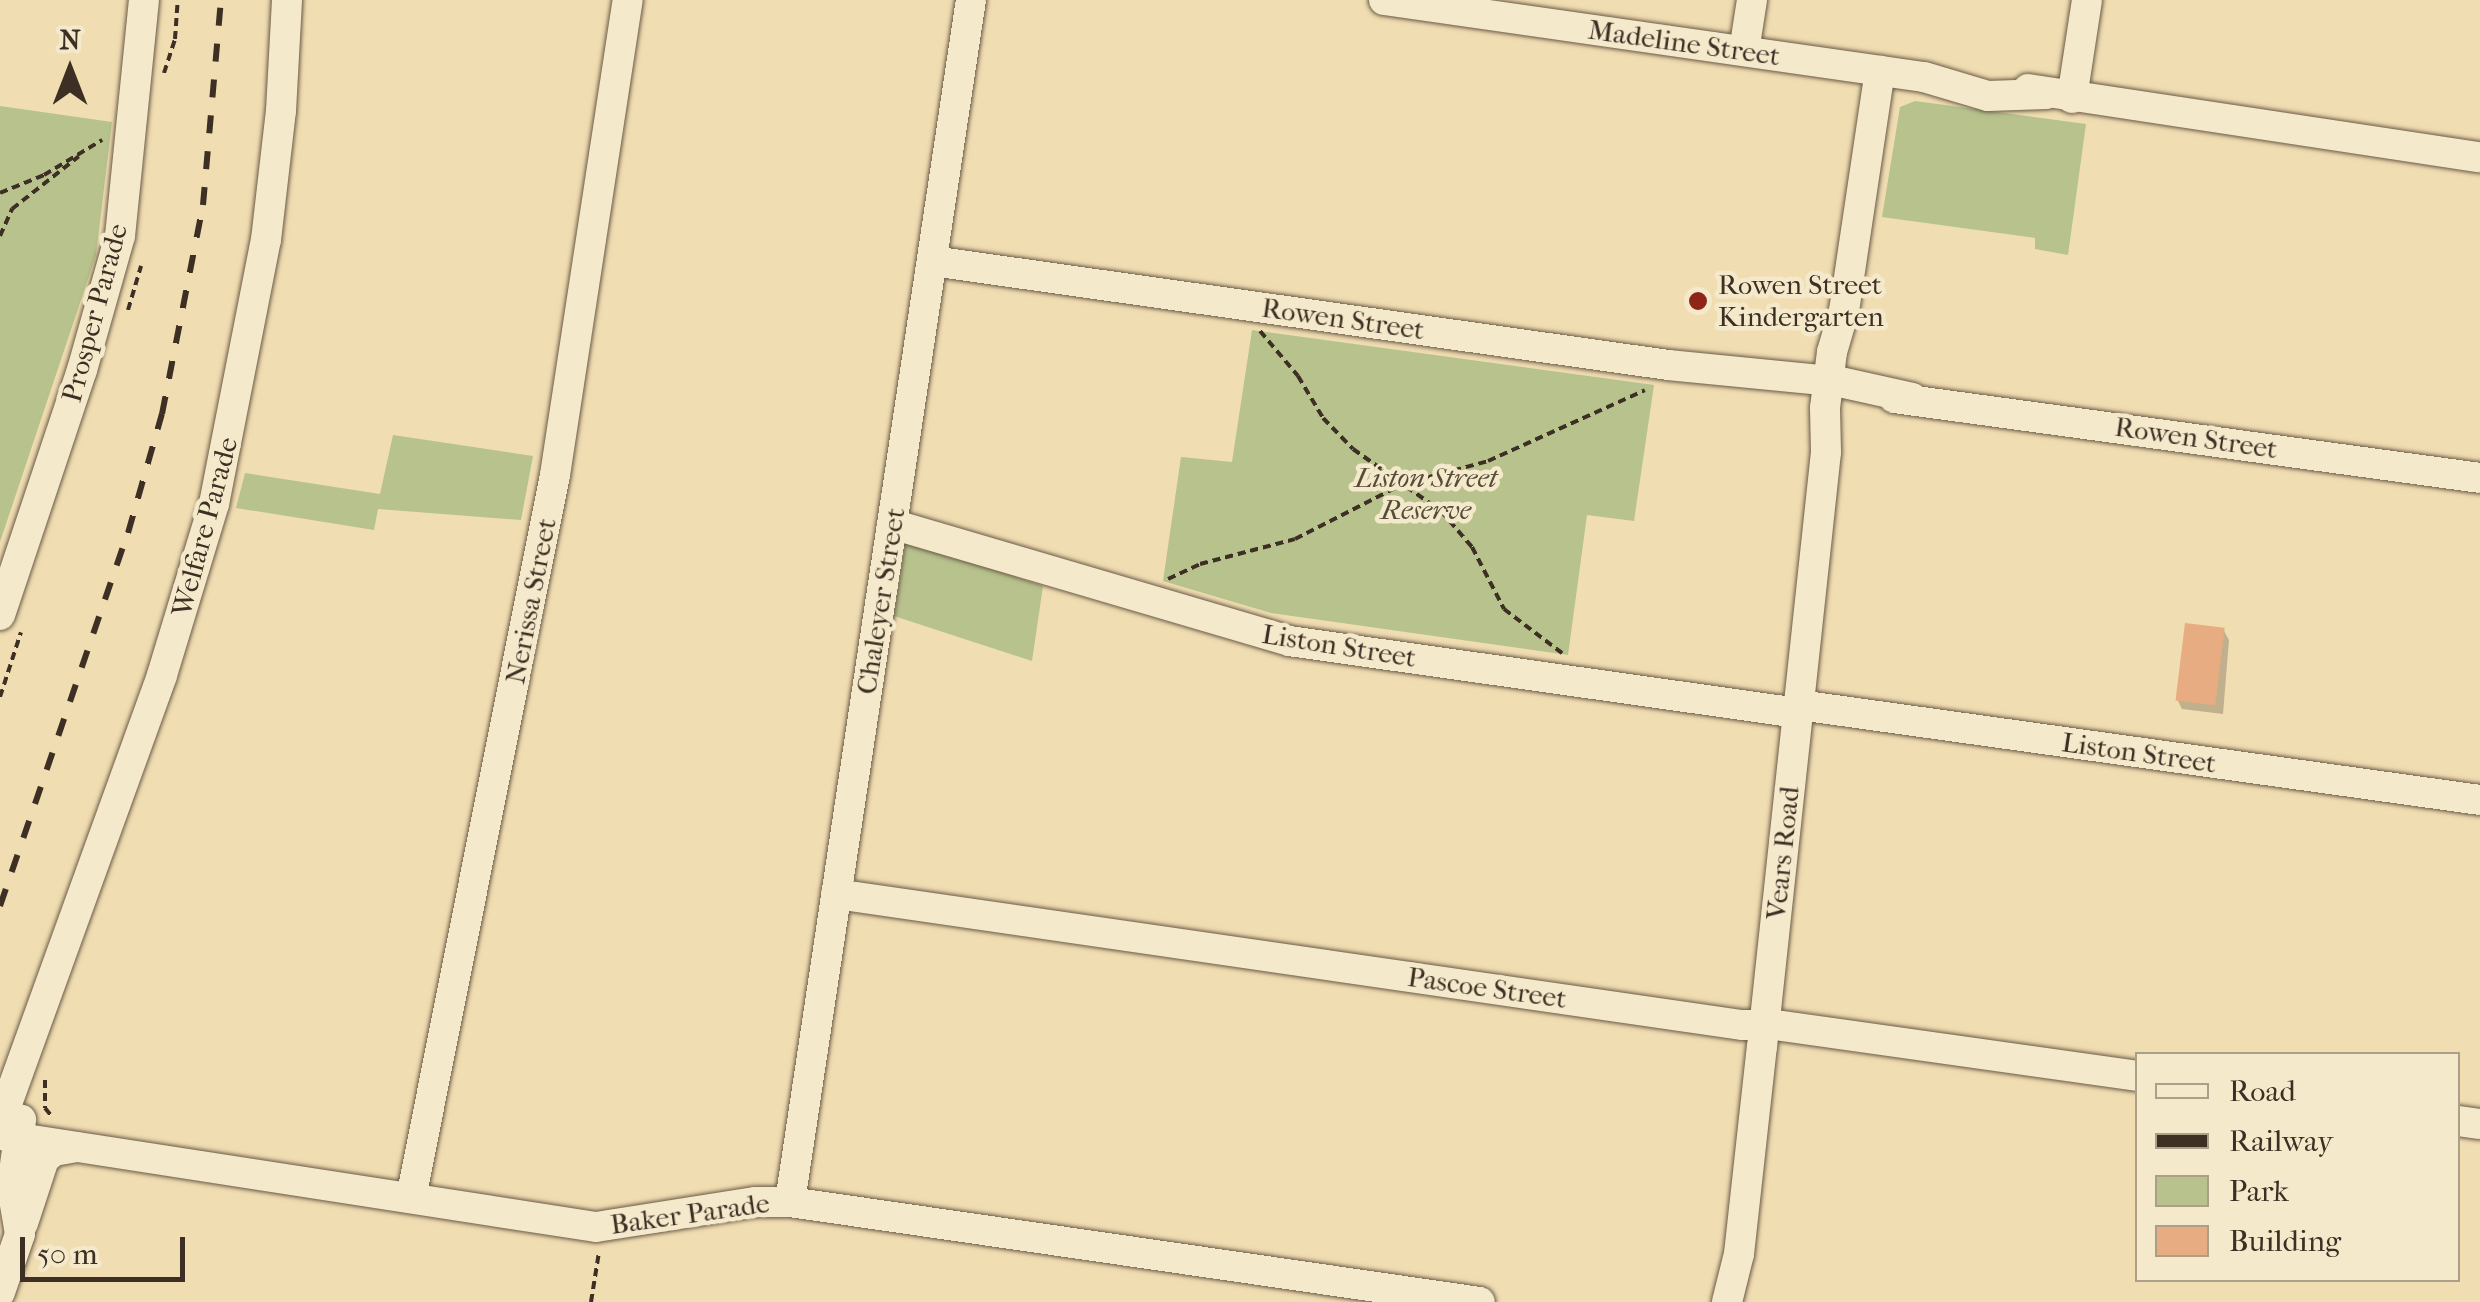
<!DOCTYPE html>
<html>
<head>
<meta charset="utf-8">
<style>
  body { margin:0 }
  #map { position:relative; width:2480px; height:1302px; overflow:hidden; background:#f0ddb1; font-family:"IM FELL French Canon",serif }
  div>[style] { position:absolute }
  .green>* { inset:0; background:#b7c28d }
  .shadow>* { inset:0; background:#0003 }
  .building>* { inset:0; background:#e7ac81; transform-origin:0 0 }
  .path>* { height:4px; margin-top:-2px; transform-origin:0; background:repeating-linear-gradient(90deg,#3d2f24 0 8px,transparent 0 13px) }
  .roads { filter:drop-shadow(0 0 2px #6a5a47) drop-shadow(0 0 2px #6a5a47) }
  .minor>* { height:30px; margin:-15px; padding:0 15px; transform-origin:15px; border-radius:15px; background:#f5e9cc }
  .rail>* { height:6px; margin-top:-3px; transform-origin:0; background:repeating-linear-gradient(90deg,#3d2f24 0 18px,transparent 0 36px) }
  .dots>* { width:28px; height:28px; translate:-50% -50%; box-sizing:border-box; border:5px solid #f5e9cc; border-radius:50% }
  span { translate:-50% -50%; white-space:nowrap; text-align:center; line-height:1.15; -webkit-text-stroke:9px #f5e9cc; paint-order:stroke }
  .street-label { font-size:28px; color:#3d2f24 }
  .poi-label { font-size:28px; color:#3d2f24 }
  .left { translate:0 -50%; text-align:left }
  .park-label { font-size:28px; color:#554c39; font-style:italic }
  .legend { position:absolute; left:2135px; top:1052px; width:325px; height:230px; box-sizing:border-box; background:#f5e9cc; border:2px solid #ab9f89; margin:0; padding:12px 18px; list-style:none; font-size:30px; color:#3d2f24 }
  .legend li { display:flex; align-items:center; gap:20px; height:50px }
  .legend b { width:50px; border:2px solid #ab9f89 }
  .north { position:absolute; left:20px; top:20px; width:100px; height:100px; -webkit-text-stroke:8px #f5e9cc; paint-order:stroke; rotate:0deg; font-size:28px; font-weight:700; line-height:40px; text-align:center; color:#3d2f24 }
  .north::after { content:''; display:block; margin:auto; width:35px; height:45px; background:#3d2f24; clip-path:polygon(50% 0,100% 100%,50% 72%,0 100%) }
  .scale { position:absolute; left:20px; top:1237px; width:165px; height:45px; box-sizing:border-box; border:5px solid #3d2f24; border-top:0; padding-left:12px; font-size:30px; line-height:35px; white-space:nowrap; color:#3d2f24; -webkit-text-stroke:8px #f5e9cc; paint-order:stroke }
</style>
</head>
<body>
<div id="map">
  <div class="green">
    <i style="clip-path:polygon(1915px 101px,2086px 124px,2068px 255px,2035px 249px,2035px 238px,1882px 217px,1900px 107px)"></i>
    <i style="clip-path:polygon(0 106px,112px 122px,96px 255px,0 542px)"></i>
    <i style="clip-path:polygon(1252px 330px,1654px 385px,1634px 521px,1587px 515px,1568px 655px,1271px 613px,1163px 581px,1181px 457px,1232px 462px)"></i>
    <i style="clip-path:polygon(393px 435px,533px 456px,521px 520px,378px 509px,374px 530px,236px 508px,245px 473px,380px 494px)"></i>
    <i style="clip-path:polygon(906px 540px,1043px 586px,1032px 661px,894px 616px)"></i>
  </div>
  <div class="shadow">
    <i style="clip-path:polygon(2224px 631px,2229px 640px,2223px 714px,2182px 709px,2177px 699px)"></i>
  </div>
  <div class="building">
    <i style="left:2185px;top:623px;width:40px;height:78px;rotate:7deg"></i>
  </div>
  <div class="path">
    <i style="left:164px;top:73px;width:36px;rotate:-72deg"></i>
    <i style="left:175px;top:39px;width:39px;rotate:-86deg"></i>
    <i style="left:0;top:193px;width:48px;rotate:-22.2deg"></i>
    <i style="left:44px;top:175px;width:68px;rotate:-31.1deg"></i>
    <i style="left:0;top:236px;width:30px;rotate:-66deg"></i>
    <i style="left:12px;top:209px;width:85px;rotate:-38.3deg"></i>
    <i style="left:128px;top:310px;width:46px;rotate:-73.5deg"></i>
    <i style="left:1260px;top:331px;width:59px;rotate:49.8deg"></i>
    <i style="left:1298px;top:376px;width:49px;rotate:59.2deg"></i>
    <i style="left:1323px;top:418px;width:43px;rotate:45.9deg"></i>
    <i style="left:1353px;top:449px;width:108px;rotate:35.2deg"></i>
    <i style="left:1441px;top:511px;width:48px;rotate:49.3deg"></i>
    <i style="left:1472px;top:547px;width:70px;rotate:62.7deg"></i>
    <i style="left:1504px;top:609px;width:73px;rotate:37.2deg"></i>
    <i style="left:1168px;top:579px;width:35px;rotate:-25deg"></i>
    <i style="left:1200px;top:564px;width:98px;rotate:-14.7deg"></i>
    <i style="left:1295px;top:539px;width:121px;rotate:-27deg"></i>
    <i style="left:1403px;top:484px;width:88px;rotate:-15.1deg"></i>
    <i style="left:1488px;top:461px;width:172px;rotate:-24.3deg"></i>
    <i style="left:0;top:697px;width:68px;rotate:-72.1deg"></i>
    <i style="left:45px;top:1080px;width:28px;rotate:90deg"></i>
    <i style="left:45px;top:1108px;width:13px;rotate:51deg"></i>
    <i style="left:591px;top:1302px;width:51px;rotate:-80.9deg"></i>
  </div>
  <div class="roads">
    <div class="minor">
      <i style="left:1384px;top:0;width:545px;rotate:8.12deg"></i>
      <i style="left:1924px;top:77px;width:67px;rotate:16.5deg"></i>
      <i style="left:1988px;top:96px;width:58px;rotate:-2deg"></i>
      <i style="left:1744px;top:51px;width:52px;rotate:-81.1deg"></i>
      <i style="left:2028px;top:89px;width:457px;rotate:8.6deg"></i>
      <i style="left:2072px;top:98px;width:99px;rotate:-81.3deg"></i>
      <i style="left:932px;top:261px;width:743px;rotate:8.04deg"></i>
      <i style="left:1668px;top:365px;width:173px;rotate:5.6deg"></i>
      <i style="left:1840px;top:382px;width:74px;rotate:12.5deg"></i>
      <i style="left:1894px;top:398px;width:591px;rotate:7.77deg"></i>
      <i style="left:892px;top:524px;width:414px;rotate:16.4deg"></i>
      <i style="left:1289px;top:641px;width:514px;rotate:8.05deg"></i>
      <i style="left:0;top:615px;width:258px;rotate:-71.5deg"></i>
      <i style="left:82px;top:370px;width:139px;rotate:-74.2deg"></i>
      <i style="left:120px;top:236px;width:237px;rotate:-84.2deg"></i>
      <i style="left:1799px;top:705px;width:688px;rotate:7.94deg"></i>
      <i style="left:836px;top:894px;width:915px;rotate:8.23deg"></i>
      <i style="left:1742px;top:1025px;width:33px"></i>
      <i style="left:1775px;top:1025px;width:367px;rotate:8deg"></i>
      <i style="left:2458px;top:1121px;width:22px;rotate:8deg"></i>
      <i style="left:0;top:1123px;width:476px;rotate:-70.1deg"></i>
      <i style="left:162px;top:675px;width:179px;rotate:-73.1deg"></i>
      <i style="left:214px;top:504px;width:269px;rotate:-78.9deg"></i>
      <i style="left:266px;top:240px;width:130px;rotate:-83.4deg"></i>
      <i style="left:281px;top:111px;width:111px;rotate:-86.9deg"></i>
      <i style="left:0;top:1135px;width:603px;rotate:8.78deg"></i>
      <i style="left:596px;top:1227px;width:162px;rotate:-8.9deg"></i>
      <i style="left:756px;top:1202px;width:34px"></i>
      <i style="left:790px;top:1202px;width:697px;rotate:8.25deg"></i>
      <i style="left:411px;top:1198px;width:737px;rotate:-78.74deg"></i>
      <i style="left:555px;top:475px;width:481px;rotate:-81.3deg"></i>
      <i style="left:790px;top:1202px;width:1216px;rotate:-81.44deg"></i>
      <i style="left:23px;top:1223px;width:67px;rotate:-71.8deg"></i>
      <i style="left:44px;top:1159px;width:13px;rotate:-39deg"></i>
      <i style="left:54px;top:1151px;width:23px;rotate:-10deg"></i>
      <i style="left:0;top:1292px;width:61px;rotate:-71deg"></i>
      <i style="left:20px;top:1234px;width:48px;rotate:-99.7deg"></i>
      <i style="left:12px;top:1187px;width:68px;rotate:-82.3deg"></i>
      <i style="left:1727px;top:1302px;width:49px;rotate:-76deg"></i>
      <i style="left:1739px;top:1254px;width:208px;rotate:-83.7deg"></i>
      <i style="left:1762px;top:1047px;width:598px;rotate:-83.86deg"></i>
      <i style="left:1826px;top:452px;width:44px;rotate:-91.3deg"></i>
      <i style="left:1825px;top:408px;width:56px;rotate:-82.9deg"></i>
      <i style="left:1832px;top:352px;width:43px;rotate:-73.7deg"></i>
      <i style="left:1844px;top:311px;width:243px;rotate:-81.5deg"></i>
    </div>
  </div>
  <div class="rail">
    <i style="left:0;top:906px;width:394px;rotate:-71.1deg"></i>
    <i style="left:128px;top:533px;width:124px;rotate:-74.1deg"></i>
    <i style="left:162px;top:414px;width:213px;rotate:-78.9deg"></i>
    <i style="left:203px;top:205px;width:206px;rotate:-85deg"></i>
  </div>
  <div class="dots">
    <i style="left:1698px;top:301px;background:#8f2418"></i>
  </div>
  <div class="street-label">
    <span style="left:1684px;top:43px;rotate:8deg">Madeline Street</span>
    <span style="left:95px;top:313px;rotate:-75deg">Prosper Parade</span>
    <span style="left:1343px;top:319px;rotate:8deg">Rowen Street</span>
    <span style="left:2196px;top:438px;rotate:8deg">Rowen Street</span>
    <span style="left:205px;top:527px;rotate:-75deg">Welfare Parade</span>
    <span style="left:531px;top:601px;rotate:-79deg">Nerissa Street</span>
    <span style="left:881px;top:601px;rotate:-81deg">Chaleyer Street</span>
    <span style="left:1339px;top:646px;rotate:9deg">Liston Street</span>
    <span style="left:2139px;top:753px;rotate:8deg">Liston Street</span>
    <span style="left:1783px;top:853px;rotate:-84deg">Vears Road</span>
    <span style="left:1487px;top:988px;rotate:8deg">Pascoe Street</span>
    <span style="left:690px;top:1214px;rotate:-8deg">Baker Parade</span>
  </div>
  <div class="poi-label">
    <span class="left" style="left:1718px;top:301px">Rowen Street<br>Kindergarten</span>
  </div>
  <div class="park-label">
    <span style="left:1426px;top:494px">Liston Street<br>Reserve</span>
  </div>
  <ul class="legend">
  <li><b style="height:12px;background:#f5e9cc"></b>Road</li>
  <li><b style="height:12px;background:#3d2f24"></b>Railway</li>
  <li><b style="height:28px;background:#b7c28d"></b>Park</li>
  <li><b style="height:28px;background:#e7ac81"></b>Building</li>
  </ul>
  <div class="north">N</div>
  <div class="scale">50 m</div>
</div>
</body>
</html>
